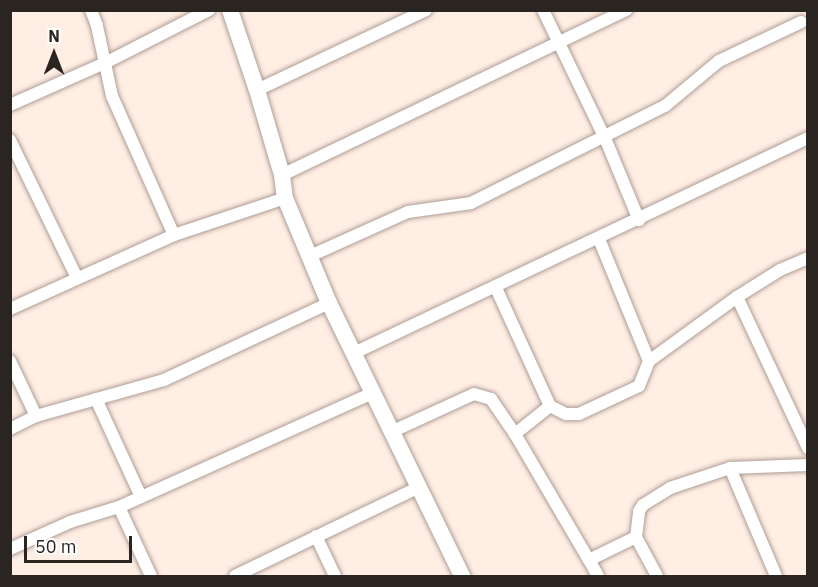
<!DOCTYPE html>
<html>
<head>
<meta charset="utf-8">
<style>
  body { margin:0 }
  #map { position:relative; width:818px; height:587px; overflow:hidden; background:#ffeee4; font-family:"IBM Plex Sans",sans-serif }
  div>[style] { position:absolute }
  .roads { filter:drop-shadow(0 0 2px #ae9e95) drop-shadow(0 0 2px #ae9e95) }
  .street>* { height:12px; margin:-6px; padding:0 6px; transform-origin:6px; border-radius:6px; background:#fff }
  .secondary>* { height:16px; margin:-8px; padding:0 8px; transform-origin:8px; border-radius:8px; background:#fff }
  span { translate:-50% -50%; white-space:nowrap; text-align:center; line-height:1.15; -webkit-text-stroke:6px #fff; paint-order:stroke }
  .frame { position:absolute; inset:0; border:12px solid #2b2522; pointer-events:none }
  .north { position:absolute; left:24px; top:24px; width:60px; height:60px; -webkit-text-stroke:4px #fff; paint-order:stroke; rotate:0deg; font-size:16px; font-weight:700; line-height:24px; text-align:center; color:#2b2522 }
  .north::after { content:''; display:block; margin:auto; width:21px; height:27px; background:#2b2522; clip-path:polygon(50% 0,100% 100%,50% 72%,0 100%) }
  .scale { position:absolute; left:24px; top:536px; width:108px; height:27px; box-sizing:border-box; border:3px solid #2b2522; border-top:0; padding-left:8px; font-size:18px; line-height:21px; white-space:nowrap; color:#2b2522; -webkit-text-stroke:4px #fff; paint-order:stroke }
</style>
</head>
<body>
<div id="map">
  <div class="roads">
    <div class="street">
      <i style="left:91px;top:10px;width:17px;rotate:69deg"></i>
      <i style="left:97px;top:26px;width:72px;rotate:77.9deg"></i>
      <i style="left:112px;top:96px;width:152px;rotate:66deg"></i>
      <i style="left:543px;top:10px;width:142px;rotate:64.2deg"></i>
      <i style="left:605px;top:138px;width:89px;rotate:67.5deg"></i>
      <i style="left:257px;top:90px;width:187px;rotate:-25.3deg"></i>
      <i style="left:10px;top:105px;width:104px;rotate:-23.9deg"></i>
      <i style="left:105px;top:63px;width:117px;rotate:-27deg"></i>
      <i style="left:10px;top:140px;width:153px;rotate:64.1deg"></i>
      <i style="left:282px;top:175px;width:382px;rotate:-25.6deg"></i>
      <i style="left:310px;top:256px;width:107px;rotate:-24.2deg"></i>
      <i style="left:408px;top:212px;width:64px;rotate:-8.1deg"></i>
      <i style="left:471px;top:203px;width:217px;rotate:-26.6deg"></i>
      <i style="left:665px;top:106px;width:70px;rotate:-39.8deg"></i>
      <i style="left:719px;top:61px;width:91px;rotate:-25.4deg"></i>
      <i style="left:496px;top:288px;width:130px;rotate:65.4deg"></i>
      <i style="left:550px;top:406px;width:18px;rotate:27deg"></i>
      <i style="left:566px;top:414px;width:13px"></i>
      <i style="left:579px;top:414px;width:66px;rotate:-25deg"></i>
      <i style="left:639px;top:386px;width:27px;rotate:-68deg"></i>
      <i style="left:649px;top:361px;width:132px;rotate:-112.3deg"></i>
      <i style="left:737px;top:297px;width:51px;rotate:-32.1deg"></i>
      <i style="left:780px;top:270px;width:30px;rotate:-23deg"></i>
      <i style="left:10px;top:309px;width:180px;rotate:-24.3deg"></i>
      <i style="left:174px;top:235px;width:117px;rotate:-18.4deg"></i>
      <i style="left:354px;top:353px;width:502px;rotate:-25.34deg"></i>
      <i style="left:10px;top:361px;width:61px;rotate:64.7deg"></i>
      <i style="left:649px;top:361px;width:109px;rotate:-36deg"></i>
      <i style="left:737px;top:297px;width:167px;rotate:64.8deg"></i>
      <i style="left:96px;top:399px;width:108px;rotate:65.3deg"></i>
      <i style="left:550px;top:406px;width:45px;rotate:141.3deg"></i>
      <i style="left:515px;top:434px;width:146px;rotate:59.6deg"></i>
      <i style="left:10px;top:429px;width:29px;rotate:-27deg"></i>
      <i style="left:36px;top:416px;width:133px;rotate:-15.7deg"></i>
      <i style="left:164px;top:380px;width:182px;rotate:-25deg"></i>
      <i style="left:391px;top:432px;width:91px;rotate:-24.6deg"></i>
      <i style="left:474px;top:394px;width:18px;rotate:16deg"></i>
      <i style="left:491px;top:399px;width:42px;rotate:55.6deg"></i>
      <i style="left:730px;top:468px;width:117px;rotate:66.9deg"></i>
      <i style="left:119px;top:507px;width:76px;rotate:65.1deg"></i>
      <i style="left:316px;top:536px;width:44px;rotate:64.6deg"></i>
      <i style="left:636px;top:537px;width:44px;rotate:61.7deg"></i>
      <i style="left:10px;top:549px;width:66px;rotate:-24.2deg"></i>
      <i style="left:70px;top:522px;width:51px;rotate:-17deg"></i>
      <i style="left:119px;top:507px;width:278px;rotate:-24.2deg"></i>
      <i style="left:235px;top:576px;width:202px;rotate:-25.8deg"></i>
      <i style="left:598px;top:576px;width:18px;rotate:-119deg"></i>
      <i style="left:589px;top:560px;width:52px;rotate:-26.1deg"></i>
      <i style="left:636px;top:537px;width:26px;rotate:-83deg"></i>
      <i style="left:639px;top:511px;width:7px;rotate:-56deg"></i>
      <i style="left:643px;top:505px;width:32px;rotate:-32deg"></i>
      <i style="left:670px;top:488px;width:63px;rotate:-18.4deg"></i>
      <i style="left:730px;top:468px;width:78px;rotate:-2.2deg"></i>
    </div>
    <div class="secondary">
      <i style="left:230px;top:10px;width:84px;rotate:71.4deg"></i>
      <i style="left:257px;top:90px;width:89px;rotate:73.6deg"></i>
      <i style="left:282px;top:175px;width:23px;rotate:83deg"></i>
      <i style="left:285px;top:198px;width:114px;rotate:67.3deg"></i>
      <i style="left:329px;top:303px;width:304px;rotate:64deg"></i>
    </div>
  </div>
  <div class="frame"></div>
  <div class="north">N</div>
  <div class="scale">50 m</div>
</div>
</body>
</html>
